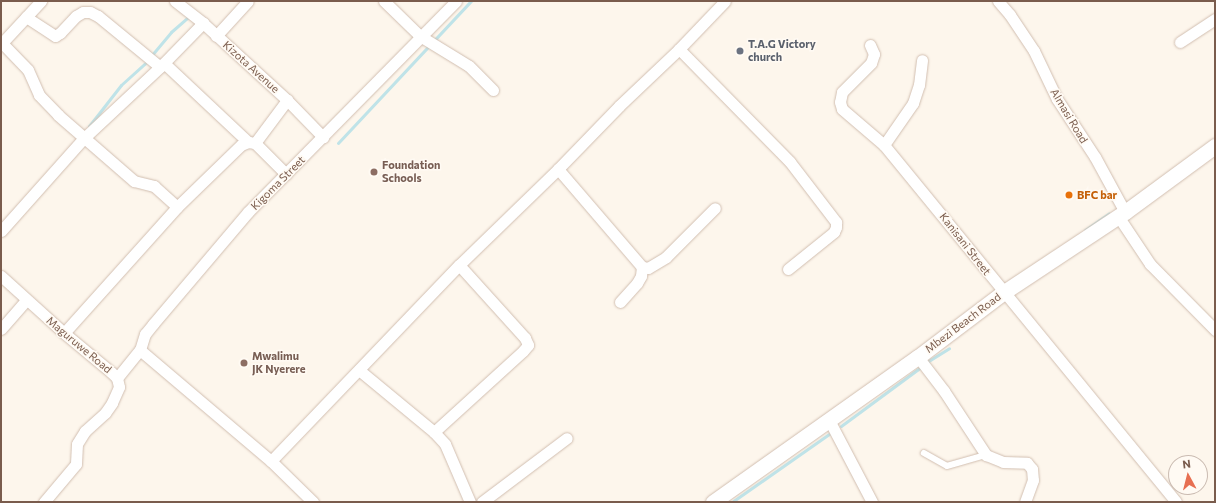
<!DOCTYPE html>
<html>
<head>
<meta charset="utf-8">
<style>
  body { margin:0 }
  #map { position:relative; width:1216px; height:503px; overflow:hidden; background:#fdf6ec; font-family:Commissioner,sans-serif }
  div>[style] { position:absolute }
  .stream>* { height:3px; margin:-1.5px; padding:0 1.5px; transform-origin:1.5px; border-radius:1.5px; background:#bfe3e8 }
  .roads { filter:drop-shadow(0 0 1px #d1beb0) drop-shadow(0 0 1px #d1beb0) }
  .lane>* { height:5.5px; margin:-2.75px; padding:0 2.75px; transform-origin:2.75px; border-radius:2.75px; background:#fff }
  .street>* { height:11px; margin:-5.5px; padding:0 5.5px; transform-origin:5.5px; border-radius:5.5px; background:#fff }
  .secondary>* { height:15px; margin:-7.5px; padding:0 7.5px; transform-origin:7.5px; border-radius:7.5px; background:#fff }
  .dots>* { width:11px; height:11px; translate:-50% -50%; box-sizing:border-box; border:2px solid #fffaf3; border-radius:50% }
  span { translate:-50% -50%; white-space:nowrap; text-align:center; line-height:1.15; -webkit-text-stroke:3px #fffaf3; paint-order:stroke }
  .worship-label { font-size:11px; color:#5b616d; font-weight:700 }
  .left { translate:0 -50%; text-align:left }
  .street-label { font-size:11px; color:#7a5c4d }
  .education-label { font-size:11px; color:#785e54; font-weight:700 }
  .food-label { font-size:11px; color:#c56008; font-weight:700 }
  .frame { position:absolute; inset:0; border:2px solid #7a5c4d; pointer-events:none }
  .north { position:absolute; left:1168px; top:455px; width:40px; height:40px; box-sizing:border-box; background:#fffaf3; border:1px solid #cabbb1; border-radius:50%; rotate:353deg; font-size:11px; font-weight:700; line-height:16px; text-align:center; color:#7a5c4d }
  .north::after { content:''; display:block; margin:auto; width:14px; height:18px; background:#e76f51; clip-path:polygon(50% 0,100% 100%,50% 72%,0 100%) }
</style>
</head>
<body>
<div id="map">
  <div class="stream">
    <i style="left:151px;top:56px;width:31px;rotate:-50deg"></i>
    <i style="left:171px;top:32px;width:23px;rotate:-41deg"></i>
    <i style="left:89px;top:126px;width:52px;rotate:-52deg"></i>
    <i style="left:121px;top:85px;width:36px;rotate:-42deg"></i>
    <i style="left:338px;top:143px;width:195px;rotate:-46.9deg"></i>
    <i style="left:1085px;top:230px;width:29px;rotate:-35deg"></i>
    <i style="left:927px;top:362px;width:26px;rotate:-32deg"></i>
    <i style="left:841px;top:426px;width:99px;rotate:-36.4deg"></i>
    <i style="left:732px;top:502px;width:118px;rotate:-35deg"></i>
  </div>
  <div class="roads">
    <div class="lane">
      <i style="left:924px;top:453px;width:26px;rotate:29deg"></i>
      <i style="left:947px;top:466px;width:41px;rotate:-15.8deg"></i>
    </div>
    <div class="street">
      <i style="left:175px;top:1px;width:36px;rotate:38deg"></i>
      <i style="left:203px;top:23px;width:114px;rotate:42.5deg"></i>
      <i style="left:287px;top:100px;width:52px;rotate:45.8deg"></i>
      <i style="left:384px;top:1px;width:50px;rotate:44.2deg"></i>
      <i style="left:420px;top:36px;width:57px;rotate:31.5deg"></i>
      <i style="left:469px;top:66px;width:34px;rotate:45deg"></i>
      <i style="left:998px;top:1px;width:18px;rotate:49deg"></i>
      <i style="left:1010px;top:15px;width:43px;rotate:56.3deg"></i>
      <i style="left:1034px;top:51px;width:53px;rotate:64.4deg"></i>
      <i style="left:1057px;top:99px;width:69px;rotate:56.8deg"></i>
      <i style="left:1095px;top:157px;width:63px;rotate:61.4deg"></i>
      <i style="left:26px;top:17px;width:35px;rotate:33deg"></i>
      <i style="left:55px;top:36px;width:6px;rotate:-31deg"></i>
      <i style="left:60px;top:33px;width:23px;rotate:-47deg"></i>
      <i style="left:76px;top:16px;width:8px;rotate:-30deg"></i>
      <i style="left:83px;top:12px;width:7px"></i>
      <i style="left:90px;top:12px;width:9px;rotate:27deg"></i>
      <i style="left:98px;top:16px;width:80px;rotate:39.4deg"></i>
      <i style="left:216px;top:36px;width:47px;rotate:-47.6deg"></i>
      <i style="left:1180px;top:42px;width:42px;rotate:-33.3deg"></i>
      <i style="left:2px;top:43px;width:37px;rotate:46deg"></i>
      <i style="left:28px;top:70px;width:27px;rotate:66deg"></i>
      <i style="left:39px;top:95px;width:28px;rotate:46deg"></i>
      <i style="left:58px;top:115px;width:101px;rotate:41deg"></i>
      <i style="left:134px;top:181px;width:21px;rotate:14deg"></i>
      <i style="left:154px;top:186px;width:31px;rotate:42deg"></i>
      <i style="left:1px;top:44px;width:59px;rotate:-47.1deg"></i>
      <i style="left:870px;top:45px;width:10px;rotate:66deg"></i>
      <i style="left:874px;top:54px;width:9px;rotate:108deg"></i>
      <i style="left:871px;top:63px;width:41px;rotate:135deg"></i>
      <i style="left:842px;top:92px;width:10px;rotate:101deg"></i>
      <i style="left:840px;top:102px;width:7px;rotate:74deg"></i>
      <i style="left:842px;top:109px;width:55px;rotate:40.6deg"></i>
      <i style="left:884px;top:145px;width:461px;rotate:50.7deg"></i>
      <i style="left:679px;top:49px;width:158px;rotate:45.5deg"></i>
      <i style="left:790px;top:162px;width:76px;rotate:52.5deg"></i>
      <i style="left:836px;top:222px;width:5px;rotate:90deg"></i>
      <i style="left:836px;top:227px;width:5px;rotate:112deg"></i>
      <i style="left:834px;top:232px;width:59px;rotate:141.2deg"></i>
      <i style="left:164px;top:63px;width:115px;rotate:43.2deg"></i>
      <i style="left:255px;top:143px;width:54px;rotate:-53.3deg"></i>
      <i style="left:884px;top:145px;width:51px;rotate:-55.4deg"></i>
      <i style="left:913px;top:103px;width:19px;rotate:-72deg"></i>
      <i style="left:919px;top:85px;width:25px;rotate:-83deg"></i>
      <i style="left:558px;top:169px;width:129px;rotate:49.4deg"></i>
      <i style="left:642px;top:267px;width:6px;rotate:9deg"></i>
      <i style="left:648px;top:268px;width:21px;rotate:-31deg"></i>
      <i style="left:666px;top:257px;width:69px;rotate:-45deg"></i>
      <i style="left:1118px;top:216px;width:58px;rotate:56.3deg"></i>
      <i style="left:1150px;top:264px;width:93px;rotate:45.4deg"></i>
      <i style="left:1px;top:231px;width:125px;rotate:-48.3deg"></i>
      <i style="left:84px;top:138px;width:104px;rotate:-43.1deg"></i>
      <i style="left:160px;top:67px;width:62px;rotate:-45.7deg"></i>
      <i style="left:1px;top:276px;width:85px;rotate:42.1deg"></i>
      <i style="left:64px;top:333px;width:61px;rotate:39.7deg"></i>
      <i style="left:111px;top:372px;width:8px;rotate:45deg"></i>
      <i style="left:117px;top:378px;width:9px;rotate:77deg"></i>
      <i style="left:119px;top:387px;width:17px;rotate:114deg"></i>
      <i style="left:112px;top:403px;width:12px;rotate:125deg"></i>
      <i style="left:105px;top:413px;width:27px;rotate:138deg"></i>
      <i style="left:85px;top:431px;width:15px;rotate:122deg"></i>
      <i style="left:77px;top:444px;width:20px;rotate:93deg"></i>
      <i style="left:76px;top:464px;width:50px;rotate:130.1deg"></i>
      <i style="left:620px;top:302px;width:25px;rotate:-48deg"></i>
      <i style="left:637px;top:283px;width:8px;rotate:-60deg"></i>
      <i style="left:641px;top:276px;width:9px;rotate:-84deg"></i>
      <i style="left:1px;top:329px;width:38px;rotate:-49deg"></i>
      <i style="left:64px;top:333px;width:169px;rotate:-48.1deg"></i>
      <i style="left:177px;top:207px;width:89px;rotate:-44.1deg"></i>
      <i style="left:241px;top:145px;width:8px;rotate:-23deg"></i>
      <i style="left:248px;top:142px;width:7px;rotate:8deg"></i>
      <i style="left:255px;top:143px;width:44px;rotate:45deg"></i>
      <i style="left:140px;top:350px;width:172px;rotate:40.3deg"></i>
      <i style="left:271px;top:461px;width:59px;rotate:44.3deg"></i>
      <i style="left:918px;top:357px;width:43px;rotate:52.6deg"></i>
      <i style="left:944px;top:391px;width:77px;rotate:56.7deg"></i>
      <i style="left:986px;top:455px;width:18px;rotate:22deg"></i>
      <i style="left:1003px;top:462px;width:24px;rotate:2deg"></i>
      <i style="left:1027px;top:463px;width:8px;rotate:50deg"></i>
      <i style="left:1032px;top:469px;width:11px;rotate:85deg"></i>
      <i style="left:1033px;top:480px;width:23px;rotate:110deg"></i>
      <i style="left:359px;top:370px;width:97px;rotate:39.6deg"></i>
      <i style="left:434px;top:432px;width:16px;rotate:47deg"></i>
      <i style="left:445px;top:444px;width:63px;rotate:66.7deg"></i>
      <i style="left:117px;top:378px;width:36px;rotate:-51deg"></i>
      <i style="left:140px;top:350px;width:17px;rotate:-73deg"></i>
      <i style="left:145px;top:334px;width:13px;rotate:-51deg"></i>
      <i style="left:153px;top:324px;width:147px;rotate:-49.7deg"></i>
      <i style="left:248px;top:212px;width:296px;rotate:-45.4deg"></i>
      <i style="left:829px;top:420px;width:93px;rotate:62.3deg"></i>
      <i style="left:434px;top:432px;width:120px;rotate:-42.3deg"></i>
      <i style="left:523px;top:351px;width:8px;rotate:-50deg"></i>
      <i style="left:528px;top:345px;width:8px;rotate:-113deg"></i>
      <i style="left:525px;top:338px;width:98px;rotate:-132.1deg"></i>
      <i style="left:271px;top:461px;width:272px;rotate:-46.2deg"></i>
      <i style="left:459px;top:265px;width:138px;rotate:-44.1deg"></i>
      <i style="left:558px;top:169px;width:88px;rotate:-45.9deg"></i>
      <i style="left:619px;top:106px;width:83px;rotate:-43.5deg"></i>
      <i style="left:679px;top:49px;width:66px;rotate:-46.2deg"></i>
      <i style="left:482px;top:502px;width:106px;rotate:-37deg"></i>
    </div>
    <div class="secondary">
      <i style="left:713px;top:502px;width:251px;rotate:-35.3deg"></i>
      <i style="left:918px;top:357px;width:108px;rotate:-37.1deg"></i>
      <i style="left:1004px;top:292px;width:145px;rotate:-33.5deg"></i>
      <i style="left:1125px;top:212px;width:112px;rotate:-36.3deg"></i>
    </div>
  </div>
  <div class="dots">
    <i style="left:740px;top:51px;background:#6b7280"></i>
    <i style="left:374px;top:172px;background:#8d6e63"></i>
    <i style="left:1069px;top:195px;background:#e8710a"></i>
    <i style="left:244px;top:363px;background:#8d6e63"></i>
  </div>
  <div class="worship-label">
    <span class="left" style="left:748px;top:51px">T.A.G Victory<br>church</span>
  </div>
  <div class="street-label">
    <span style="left:251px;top:67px;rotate:42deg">Kizota Avenue</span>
    <span style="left:1069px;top:116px;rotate:59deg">Almasi Road</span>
    <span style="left:278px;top:183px;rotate:-45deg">Kigoma Street</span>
    <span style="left:965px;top:244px;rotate:52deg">Kanisani Street</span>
    <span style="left:963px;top:323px;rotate:-37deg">Mbezi Beach Road</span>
    <span style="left:79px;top:345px;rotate:40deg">Maguruwe Road</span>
  </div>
  <div class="education-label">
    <span class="left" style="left:382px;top:172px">Foundation<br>Schools</span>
    <span class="left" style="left:252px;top:363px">Mwalimu<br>JK Nyerere</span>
  </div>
  <div class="food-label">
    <span class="left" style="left:1077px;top:195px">BFC bar</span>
  </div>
  <div class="frame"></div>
  <div class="north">N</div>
</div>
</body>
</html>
